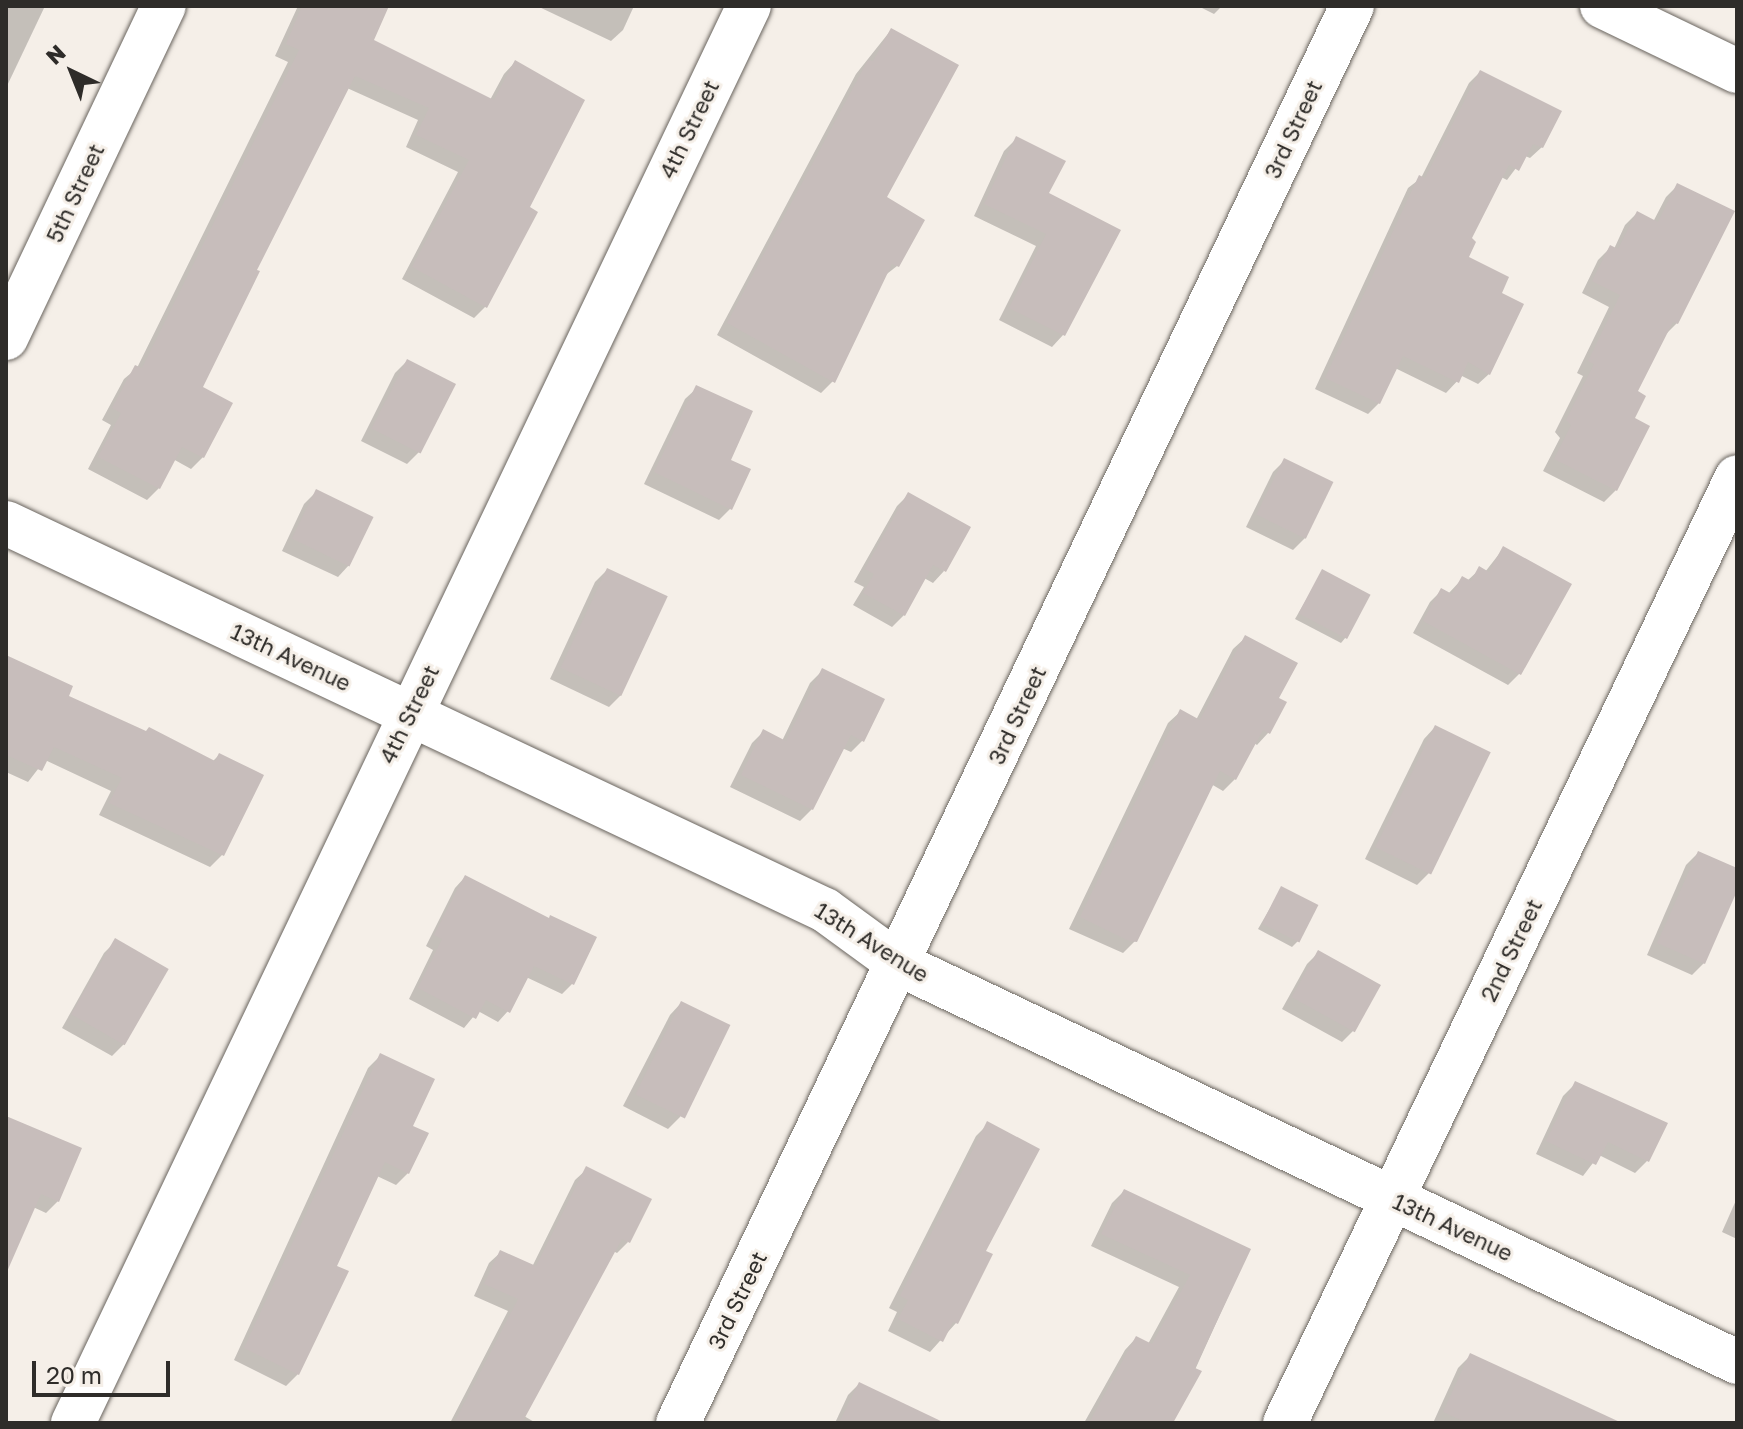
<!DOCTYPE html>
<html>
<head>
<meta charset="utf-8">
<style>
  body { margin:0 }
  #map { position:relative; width:1743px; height:1429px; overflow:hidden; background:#f5efe8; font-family:"Golos Text",sans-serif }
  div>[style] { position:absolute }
  .shadow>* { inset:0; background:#0003 }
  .building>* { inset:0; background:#c7bdbb; transform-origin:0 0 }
  .roads { filter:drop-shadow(0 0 2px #69645e) drop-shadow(0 0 2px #69645e) }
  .minor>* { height:44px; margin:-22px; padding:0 22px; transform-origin:22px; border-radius:22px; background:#fff }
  span { translate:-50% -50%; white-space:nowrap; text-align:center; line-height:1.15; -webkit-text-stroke:6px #f5efe8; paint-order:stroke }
  .street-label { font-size:22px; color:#2e2c29 }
  .frame { position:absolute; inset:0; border:8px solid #2e2c29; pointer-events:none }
  .north { position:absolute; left:32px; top:32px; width:80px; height:80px; -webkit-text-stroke:6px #f5efe8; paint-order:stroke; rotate:317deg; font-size:22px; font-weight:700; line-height:32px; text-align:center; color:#2e2c29 }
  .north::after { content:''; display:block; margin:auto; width:28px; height:36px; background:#2e2c29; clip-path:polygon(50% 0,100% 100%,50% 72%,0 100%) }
  .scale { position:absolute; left:32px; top:1361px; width:138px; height:36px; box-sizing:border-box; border:4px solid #2e2c29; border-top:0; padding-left:10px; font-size:24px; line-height:28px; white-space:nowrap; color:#2e2c29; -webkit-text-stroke:6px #f5efe8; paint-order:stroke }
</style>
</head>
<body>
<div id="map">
  <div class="shadow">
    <i style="clip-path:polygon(6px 6px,45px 6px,6px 88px)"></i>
    <i style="clip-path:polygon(298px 6px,387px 6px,371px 41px,490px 100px,504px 74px,515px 62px,527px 208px,485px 307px,474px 318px,402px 279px,458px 172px,406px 147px,418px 120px,347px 88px,254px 271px,201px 387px,203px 457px,191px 469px,173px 459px,159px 488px,147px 500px,88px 469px,111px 425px,102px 420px,124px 379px,137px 368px,288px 62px,275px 56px)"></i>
    <i style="clip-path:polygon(537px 6px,634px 6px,623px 30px,611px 41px)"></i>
    <i style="clip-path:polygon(1198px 6px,1222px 6px,1214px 14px)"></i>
    <i style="clip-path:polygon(891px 30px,884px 198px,923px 221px,897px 266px,883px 277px,833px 381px,821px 393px,717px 335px,856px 74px)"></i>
    <i style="clip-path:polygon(1480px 72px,1542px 147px,1530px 158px,1525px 156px,1507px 180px,1501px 177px,1470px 239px,1466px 258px,1499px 294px,1489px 374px,1478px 384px,1462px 376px,1446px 393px,1395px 368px,1379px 403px,1368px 414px,1315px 389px,1408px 188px,1421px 178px,1469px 83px)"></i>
    <i style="clip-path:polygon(1016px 139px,1046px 194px,1118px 231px,1063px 335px,1052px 347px,999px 320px,1036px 246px,974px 216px,1004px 151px)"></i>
    <i style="clip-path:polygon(1678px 185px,1677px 323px,1664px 336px,1635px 392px,1616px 490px,1604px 502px,1543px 471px,1560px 438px,1555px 432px,1583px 376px,1577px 373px,1609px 307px,1582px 293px,1598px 260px,1610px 248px,1614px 249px,1625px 225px,1637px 213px,1653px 222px,1666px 197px)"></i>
    <i style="clip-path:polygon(407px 361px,419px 452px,407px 464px,361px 441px,395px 373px)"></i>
    <i style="clip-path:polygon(697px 388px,728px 461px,731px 508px,719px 520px,644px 484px,685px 399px)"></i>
    <i style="clip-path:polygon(1285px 460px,1305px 538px,1293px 550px,1246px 527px,1273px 472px)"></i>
    <i style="clip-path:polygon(316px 492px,371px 518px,349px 565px,338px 577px,282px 551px,304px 504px)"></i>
    <i style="clip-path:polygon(909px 494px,944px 571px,933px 583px,924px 578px,904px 615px,892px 627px,853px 605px,864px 587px,854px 582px,897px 506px)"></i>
    <i style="clip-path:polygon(1503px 549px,1520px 673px,1508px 685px,1413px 633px,1430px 602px,1442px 590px,1448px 594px,1462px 579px,1467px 581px,1480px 569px,1485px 572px)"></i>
    <i style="clip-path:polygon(607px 570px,621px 695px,609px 707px,550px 679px,595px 582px)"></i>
    <i style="clip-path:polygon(1323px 571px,1346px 637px,1341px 643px,1295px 619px)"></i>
    <i style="clip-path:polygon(1245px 638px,1277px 699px,1268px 733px,1257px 745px,1254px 743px,1235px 779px,1223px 791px,1211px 784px,1135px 941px,1123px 953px,1069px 929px,1168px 723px,1180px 712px,1196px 720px,1233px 649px)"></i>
    <i style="clip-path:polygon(6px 657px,66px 697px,212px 762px,219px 755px,222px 855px,210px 867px,99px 815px,111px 791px,45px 760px,28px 782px,6px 772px)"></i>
    <i style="clip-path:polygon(822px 671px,863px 740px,851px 752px,842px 748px,812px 809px,800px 821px,730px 787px,752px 743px,764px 731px,782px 741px,810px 683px)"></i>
    <i style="clip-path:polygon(1435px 727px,1488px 753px,1429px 873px,1417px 885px,1365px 859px,1424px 739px)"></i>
    <i style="clip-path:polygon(1698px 853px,1737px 870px,1737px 886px,1704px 963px,1692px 975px,1647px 955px,1686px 865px)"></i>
    <i style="clip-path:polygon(465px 877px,548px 920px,595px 938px,572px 984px,562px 994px,526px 977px,508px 1011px,498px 1022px,478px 1011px,464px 1028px,409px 999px,433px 950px,426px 946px,455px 888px)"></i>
    <i style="clip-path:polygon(1281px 889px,1298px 941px,1292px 947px,1258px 929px)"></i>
    <i style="clip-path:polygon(116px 941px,166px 970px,124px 1044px,112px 1056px,62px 1028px,104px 953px)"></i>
    <i style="clip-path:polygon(1319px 952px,1354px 1030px,1342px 1042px,1282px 1009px,1307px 964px)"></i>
    <i style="clip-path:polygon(681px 1003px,727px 1026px,680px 1117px,668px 1129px,623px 1106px,670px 1015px)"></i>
    <i style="clip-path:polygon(380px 1056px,410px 1127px,408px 1173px,396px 1185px,377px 1176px,335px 1267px,298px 1374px,286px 1386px,234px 1360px,368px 1068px)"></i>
    <i style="clip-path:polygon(1575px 1084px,1665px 1124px,1647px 1161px,1635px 1173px,1599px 1155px,1583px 1176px,1536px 1154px,1563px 1096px)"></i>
    <i style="clip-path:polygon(6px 1118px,58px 1201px,46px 1213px,33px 1207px,6px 1244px)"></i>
    <i style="clip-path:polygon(988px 1124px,983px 1252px,956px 1323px,930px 1352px,888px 1331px,897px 1312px,889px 1308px,976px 1136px)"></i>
    <i style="clip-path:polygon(587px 1169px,628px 1242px,617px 1253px,613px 1251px,524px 1416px,536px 1423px,450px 1423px,508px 1311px,474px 1296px,489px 1263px,501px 1252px,532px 1267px,575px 1180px)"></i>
    <i style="clip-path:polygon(1124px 1191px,1249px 1250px,1171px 1423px,1084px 1423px,1125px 1350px,1136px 1338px,1148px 1344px,1179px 1287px,1091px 1246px,1112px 1203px)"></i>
    <i style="clip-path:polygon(1737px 1198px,1737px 1239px,1722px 1232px)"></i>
    <i style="clip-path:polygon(1470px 1356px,1617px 1423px,1433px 1423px,1458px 1368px)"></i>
    <i style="clip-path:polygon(859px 1384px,902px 1423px,835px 1423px,848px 1395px)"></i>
  </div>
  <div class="building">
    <i style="clip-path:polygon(302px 6px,389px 6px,374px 40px,494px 100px,515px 60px,585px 100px,530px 207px,538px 212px,487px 308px,412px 267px,469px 160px,416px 135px,429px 108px,355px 76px,257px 270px,260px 271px,203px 387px,233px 403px,204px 458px,182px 447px,160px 489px,98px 457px,121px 413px,112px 408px,135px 365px,142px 368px,299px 50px,286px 44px)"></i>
    <i style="clip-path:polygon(891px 28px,959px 65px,887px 197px,925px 220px,899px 267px,892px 264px,835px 383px,727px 323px,868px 60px,873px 61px)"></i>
    <i style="clip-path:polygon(1480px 70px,1562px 111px,1543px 148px,1533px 144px,1519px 171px,1509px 165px,1472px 238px,1476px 242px,1469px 257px,1509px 277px,1502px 293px,1524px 304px,1490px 375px,1468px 362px,1459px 383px,1403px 356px,1380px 404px,1325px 378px,1419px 175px,1425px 178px)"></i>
    <i style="clip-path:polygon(1016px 136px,1066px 161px,1049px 193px,1121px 230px,1065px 336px,1009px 308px,1046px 234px,984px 204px)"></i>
    <i style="clip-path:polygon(1677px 183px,1735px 211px,1678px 324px,1673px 322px,1638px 391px,1646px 396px,1635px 418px,1650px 426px,1617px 491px,1554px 459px,1571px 425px,1566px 420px,1594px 364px,1588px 361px,1620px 295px,1592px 281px,1610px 245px,1618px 249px,1637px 211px,1658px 222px)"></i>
    <i style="left:407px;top:359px;width:55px;height:78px;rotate:27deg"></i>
    <i style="clip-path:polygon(696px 385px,753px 411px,731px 460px,751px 469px,732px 510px,654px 472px)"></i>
    <i style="left:1284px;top:458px;width:55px;height:63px;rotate:26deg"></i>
    <i style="left:316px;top:489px;width:64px;height:55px;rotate:26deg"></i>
    <i style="clip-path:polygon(908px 492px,971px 527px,946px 572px,933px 565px,905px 616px,863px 593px,874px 574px,865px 569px)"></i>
    <i style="clip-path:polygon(1503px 546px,1572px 584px,1521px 675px,1423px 621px,1441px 588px,1452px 594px,1462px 576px,1471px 581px,1479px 566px,1489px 572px)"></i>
    <i style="left:607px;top:568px;width:67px;height:110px;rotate:25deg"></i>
    <i style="left:1322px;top:569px;width:55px;height:50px;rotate:28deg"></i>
    <i style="clip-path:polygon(1245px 635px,1298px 663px,1279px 698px,1287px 702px,1270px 734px,1263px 730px,1236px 780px,1220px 771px,1137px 942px,1129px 941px,1080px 917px,1180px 709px,1200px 720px)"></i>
    <i style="clip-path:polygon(6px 655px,73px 686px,69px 696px,146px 731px,149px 727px,215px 761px,219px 753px,264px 775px,224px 856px,109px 803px,122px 778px,54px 747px,42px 771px,6px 755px)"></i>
    <i style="clip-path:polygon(822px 668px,885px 699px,864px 742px,851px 735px,813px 810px,741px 775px,763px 729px,786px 741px)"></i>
    <i style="left:1435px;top:725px;width:62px;height:136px;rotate:26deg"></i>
    <i style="clip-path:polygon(1698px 851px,1737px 868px,1737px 891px,1705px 964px,1657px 943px)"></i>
    <i style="clip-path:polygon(465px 875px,549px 918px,550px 915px,597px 937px,574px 985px,534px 966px,510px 1013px,486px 1000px,476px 1019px,418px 988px,442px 939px,434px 935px)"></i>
    <i style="left:1281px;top:886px;width:42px;height:42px;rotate:27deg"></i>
    <i style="left:115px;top:938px;width:62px;height:88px;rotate:30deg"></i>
    <i style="left:1318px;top:950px;width:72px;height:54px;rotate:29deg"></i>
    <i style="left:681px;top:1001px;width:55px;height:104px;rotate:26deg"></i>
    <i style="clip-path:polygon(380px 1053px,435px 1079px,413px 1126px,429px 1133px,409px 1174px,385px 1162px,337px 1266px,349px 1271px,299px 1375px,244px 1348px)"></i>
    <i style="clip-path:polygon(1575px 1081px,1668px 1123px,1649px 1162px,1608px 1142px,1596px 1165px,1546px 1141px)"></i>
    <i style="clip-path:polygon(6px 1116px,82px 1148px,59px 1202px,41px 1194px,6px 1274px)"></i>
    <i style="clip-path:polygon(987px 1121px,1040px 1149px,986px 1251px,993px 1254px,958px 1324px,953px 1322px,943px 1342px,898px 1319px,908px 1300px,900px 1296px)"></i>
    <i style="clip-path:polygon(586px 1166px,652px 1199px,630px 1243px,622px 1239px,522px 1423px,454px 1423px,518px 1299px,484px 1284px,500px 1250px,536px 1266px)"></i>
    <i style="clip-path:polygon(1124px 1189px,1251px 1249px,1195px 1368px,1202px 1371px,1173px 1423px,1089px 1423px,1136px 1336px,1152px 1344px,1190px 1275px,1101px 1234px)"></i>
    <i style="clip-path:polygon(1470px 1353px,1622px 1423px,1467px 1423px,1443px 1412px)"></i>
    <i style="clip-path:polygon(859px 1382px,945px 1423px,839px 1423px)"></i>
  </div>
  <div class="roads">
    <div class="minor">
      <i style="left:1602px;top:6px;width:150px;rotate:25.7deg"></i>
      <i style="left:6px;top:338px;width:368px;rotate:-64.6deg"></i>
      <i style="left:6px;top:523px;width:906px;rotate:25.29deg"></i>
      <i style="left:825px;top:910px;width:92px;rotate:36.1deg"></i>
      <i style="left:899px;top:964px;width:928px;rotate:25.4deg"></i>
      <i style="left:73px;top:1423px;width:1570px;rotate:-64.5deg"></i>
      <i style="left:678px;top:1423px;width:1569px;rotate:-64.56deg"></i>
      <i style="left:1285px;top:1423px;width:1048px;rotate:-64.46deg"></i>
    </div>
  </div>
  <div class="street-label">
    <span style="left:689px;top:129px;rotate:-64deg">4th Street</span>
    <span style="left:1293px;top:129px;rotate:-65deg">3rd Street</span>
    <span style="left:75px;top:193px;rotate:-65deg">5th Street</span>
    <span style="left:291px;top:657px;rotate:25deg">13th Avenue</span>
    <span style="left:409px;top:714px;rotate:-64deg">4th Street</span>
    <span style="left:1017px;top:715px;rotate:-65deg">3rd Street</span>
    <span style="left:872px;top:942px;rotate:32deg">13th Avenue</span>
    <span style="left:1511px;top:950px;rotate:-64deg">2nd Street</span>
    <span style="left:1453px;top:1227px;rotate:25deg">13th Avenue</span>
    <span style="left:737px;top:1300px;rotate:-64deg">3rd Street</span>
  </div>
  <div class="frame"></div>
  <div class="north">N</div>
  <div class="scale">20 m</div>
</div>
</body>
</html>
